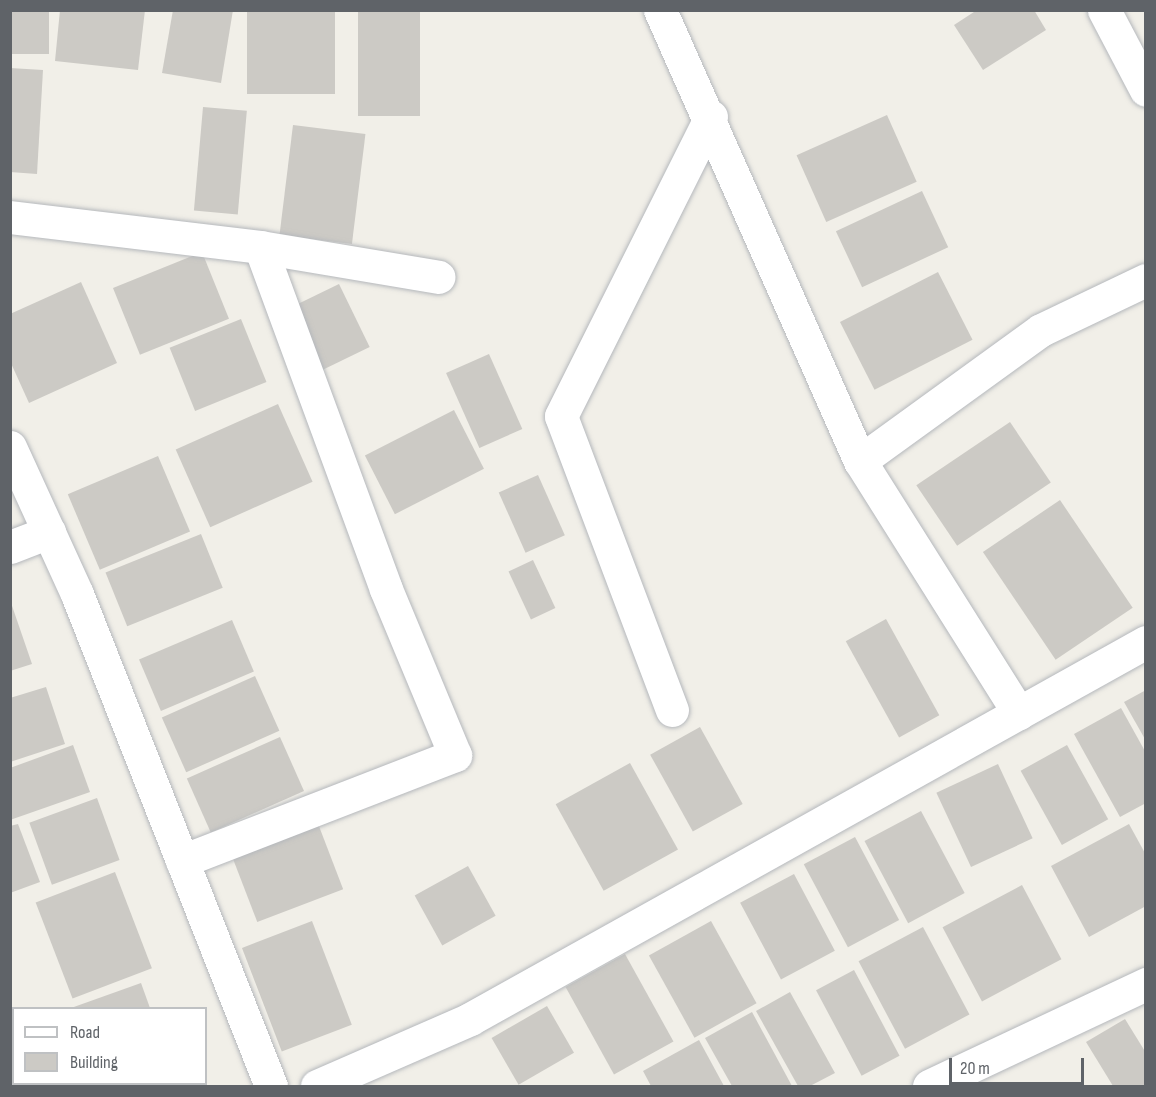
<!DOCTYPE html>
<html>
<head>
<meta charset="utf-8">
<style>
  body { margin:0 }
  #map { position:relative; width:1156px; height:1097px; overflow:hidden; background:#f1efe8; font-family:"Sofia Sans Condensed",sans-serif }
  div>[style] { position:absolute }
  .building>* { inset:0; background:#cccac5; transform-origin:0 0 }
  .roads { filter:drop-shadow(0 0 2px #b5b8bc) drop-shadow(0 0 2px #b5b8bc) }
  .minor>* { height:33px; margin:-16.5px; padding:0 16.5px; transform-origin:16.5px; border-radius:16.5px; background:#fff }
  span { translate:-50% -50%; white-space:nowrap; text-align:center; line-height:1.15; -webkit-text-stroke:4.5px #fff; paint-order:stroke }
  .frame { position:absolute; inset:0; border:12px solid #5f6368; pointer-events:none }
  .legend { position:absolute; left:12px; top:1007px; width:195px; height:78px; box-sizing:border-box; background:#fff; border:2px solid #bfc1c3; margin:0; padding:8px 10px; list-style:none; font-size:18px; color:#5f6368 }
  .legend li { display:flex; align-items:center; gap:12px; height:30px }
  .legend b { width:30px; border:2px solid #bfc1c3 }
  .scale { position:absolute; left:949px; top:1058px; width:135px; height:27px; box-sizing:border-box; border:3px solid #5f6368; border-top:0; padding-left:8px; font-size:18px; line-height:21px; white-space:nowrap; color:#5f6368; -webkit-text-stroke:4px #fff; paint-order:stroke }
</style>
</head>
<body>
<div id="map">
  <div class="building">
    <i style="left:10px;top:10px;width:39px;height:44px"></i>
    <i style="clip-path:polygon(60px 10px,145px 10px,138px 70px,55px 61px)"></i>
    <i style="clip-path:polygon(173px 10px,233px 10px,221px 83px,162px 73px)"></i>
    <i style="left:247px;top:10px;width:88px;height:84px"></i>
    <i style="left:358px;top:10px;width:62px;height:106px"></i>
    <i style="clip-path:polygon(977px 10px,1034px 10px,1046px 30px,983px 70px,954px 25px)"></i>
    <i style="clip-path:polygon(10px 68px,43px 70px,37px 174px,10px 172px)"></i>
    <i style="left:203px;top:107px;width:44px;height:104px;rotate:5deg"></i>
    <i style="left:887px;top:115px;width:73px;height:99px;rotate:66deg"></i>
    <i style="left:293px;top:125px;width:73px;height:111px;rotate:7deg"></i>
    <i style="left:922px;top:191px;width:62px;height:95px;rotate:65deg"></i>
    <i style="left:202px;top:252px;width:72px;height:96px;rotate:68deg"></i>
    <i style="left:938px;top:272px;width:76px;height:110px;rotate:63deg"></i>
    <i style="clip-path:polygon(81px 282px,117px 363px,29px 403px,10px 361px,10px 314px)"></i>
    <i style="left:339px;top:284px;width:70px;height:55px;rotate:64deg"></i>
    <i style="left:241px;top:319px;width:68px;height:77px;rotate:68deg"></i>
    <i style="left:489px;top:354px;width:82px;height:47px;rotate:66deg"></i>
    <i style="left:278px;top:404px;width:85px;height:112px;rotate:66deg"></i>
    <i style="left:454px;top:410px;width:66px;height:100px;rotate:63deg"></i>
    <i style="left:1010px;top:422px;width:73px;height:113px;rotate:56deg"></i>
    <i style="left:158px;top:456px;width:82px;height:98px;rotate:67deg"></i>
    <i style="left:538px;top:475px;width:66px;height:43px;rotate:66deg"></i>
    <i style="left:1060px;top:500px;width:130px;height:93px;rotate:56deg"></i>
    <i style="left:201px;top:534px;width:58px;height:103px;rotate:68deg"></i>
    <i style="left:533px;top:560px;width:53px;height:27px;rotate:65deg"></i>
    <i style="clip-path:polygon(10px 600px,32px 664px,10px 671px)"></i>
    <i style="left:886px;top:619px;width:110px;height:46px;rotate:61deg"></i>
    <i style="left:232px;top:620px;width:56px;height:101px;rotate:67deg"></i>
    <i style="left:255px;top:676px;width:60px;height:102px;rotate:66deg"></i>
    <i style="clip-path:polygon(46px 687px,65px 744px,10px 762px,10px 698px)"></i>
    <i style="clip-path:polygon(1146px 690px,1146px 741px,1124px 702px)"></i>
    <i style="clip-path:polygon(1121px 708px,1146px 753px,1146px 803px,1120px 817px,1074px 734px)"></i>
    <i style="left:700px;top:727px;width:88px;height:57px;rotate:61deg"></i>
    <i style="left:280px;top:737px;width:59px;height:102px;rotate:66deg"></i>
    <i style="clip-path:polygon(73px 745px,90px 792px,10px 820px,10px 768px)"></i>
    <i style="left:1067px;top:745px;width:85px;height:53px;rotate:61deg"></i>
    <i style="left:630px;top:763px;width:99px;height:85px;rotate:61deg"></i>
    <i style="left:998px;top:764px;width:82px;height:68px;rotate:65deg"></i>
    <i style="left:97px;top:798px;width:66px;height:72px;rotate:70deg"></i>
    <i style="left:921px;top:811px;width:93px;height:64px;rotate:62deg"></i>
    <i style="left:317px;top:821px;width:73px;height:92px;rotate:69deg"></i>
    <i style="clip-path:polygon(18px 824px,40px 882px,10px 893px,10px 826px)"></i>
    <i style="clip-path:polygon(1129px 824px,1146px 855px,1146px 906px,1089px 937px,1051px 866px)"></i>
    <i style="left:855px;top:837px;width:94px;height:58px;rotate:62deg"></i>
    <i style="left:468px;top:866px;width:57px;height:61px;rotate:61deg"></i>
    <i style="left:115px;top:872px;width:103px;height:85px;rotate:69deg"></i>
    <i style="left:794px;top:874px;width:87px;height:61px;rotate:62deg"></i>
    <i style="left:1022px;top:885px;width:84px;height:90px;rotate:62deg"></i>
    <i style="left:312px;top:921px;width:111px;height:75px;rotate:69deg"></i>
    <i style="left:711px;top:921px;width:94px;height:71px;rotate:61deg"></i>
    <i style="left:923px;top:927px;width:99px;height:73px;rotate:62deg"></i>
    <i style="left:625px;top:954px;width:100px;height:68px;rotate:61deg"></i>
    <i style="left:854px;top:970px;width:97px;height:43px;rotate:62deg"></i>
    <i style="clip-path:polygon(141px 983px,150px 1008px,71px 1008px)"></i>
    <i style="clip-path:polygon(790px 992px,835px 1073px,810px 1086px,798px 1086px,756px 1011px)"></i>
    <i style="left:547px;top:1006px;width:54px;height:64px;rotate:60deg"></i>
    <i style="clip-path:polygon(752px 1012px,792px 1086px,732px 1086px,705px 1038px)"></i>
    <i style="clip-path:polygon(1125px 1019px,1146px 1053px,1146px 1086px,1113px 1086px,1086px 1042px)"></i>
    <i style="clip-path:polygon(699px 1040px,724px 1086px,651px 1086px,643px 1071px)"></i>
    <i style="left:97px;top:1084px;width:81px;height:2px"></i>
  </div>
  <div class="roads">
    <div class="minor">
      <i style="left:660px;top:10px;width:493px;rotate:66.1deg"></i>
      <i style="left:860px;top:461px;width:223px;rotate:-35.9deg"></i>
      <i style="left:1041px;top:330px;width:116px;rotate:-25.5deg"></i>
      <i style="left:1104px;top:10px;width:90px;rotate:62.3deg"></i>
      <i style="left:10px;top:217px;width:252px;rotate:6.8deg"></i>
      <i style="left:10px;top:447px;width:162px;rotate:65.5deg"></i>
      <i style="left:77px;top:594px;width:529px;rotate:68.48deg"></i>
      <i style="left:860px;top:461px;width:298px;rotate:57.8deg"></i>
      <i style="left:10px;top:547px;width:42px;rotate:-21deg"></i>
      <i style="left:672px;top:710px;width:314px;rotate:-110.7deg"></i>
      <i style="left:561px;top:416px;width:335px;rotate:-63.4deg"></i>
      <i style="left:182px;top:861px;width:293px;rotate:-21.2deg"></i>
      <i style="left:455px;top:755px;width:180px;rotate:-112.6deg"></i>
      <i style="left:386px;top:589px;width:364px;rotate:-110.2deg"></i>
      <i style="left:260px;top:247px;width:181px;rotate:9.5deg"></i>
      <i style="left:317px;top:1086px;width:167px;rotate:-23.6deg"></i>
      <i style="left:470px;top:1019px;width:774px;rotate:-29.15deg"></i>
      <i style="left:929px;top:1086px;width:240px;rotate:-25.2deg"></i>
    </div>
  </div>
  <div class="frame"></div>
  <ul class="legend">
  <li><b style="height:8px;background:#fff"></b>Road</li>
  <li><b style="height:16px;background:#cccac5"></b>Building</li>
  </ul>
  <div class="scale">20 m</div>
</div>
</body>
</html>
